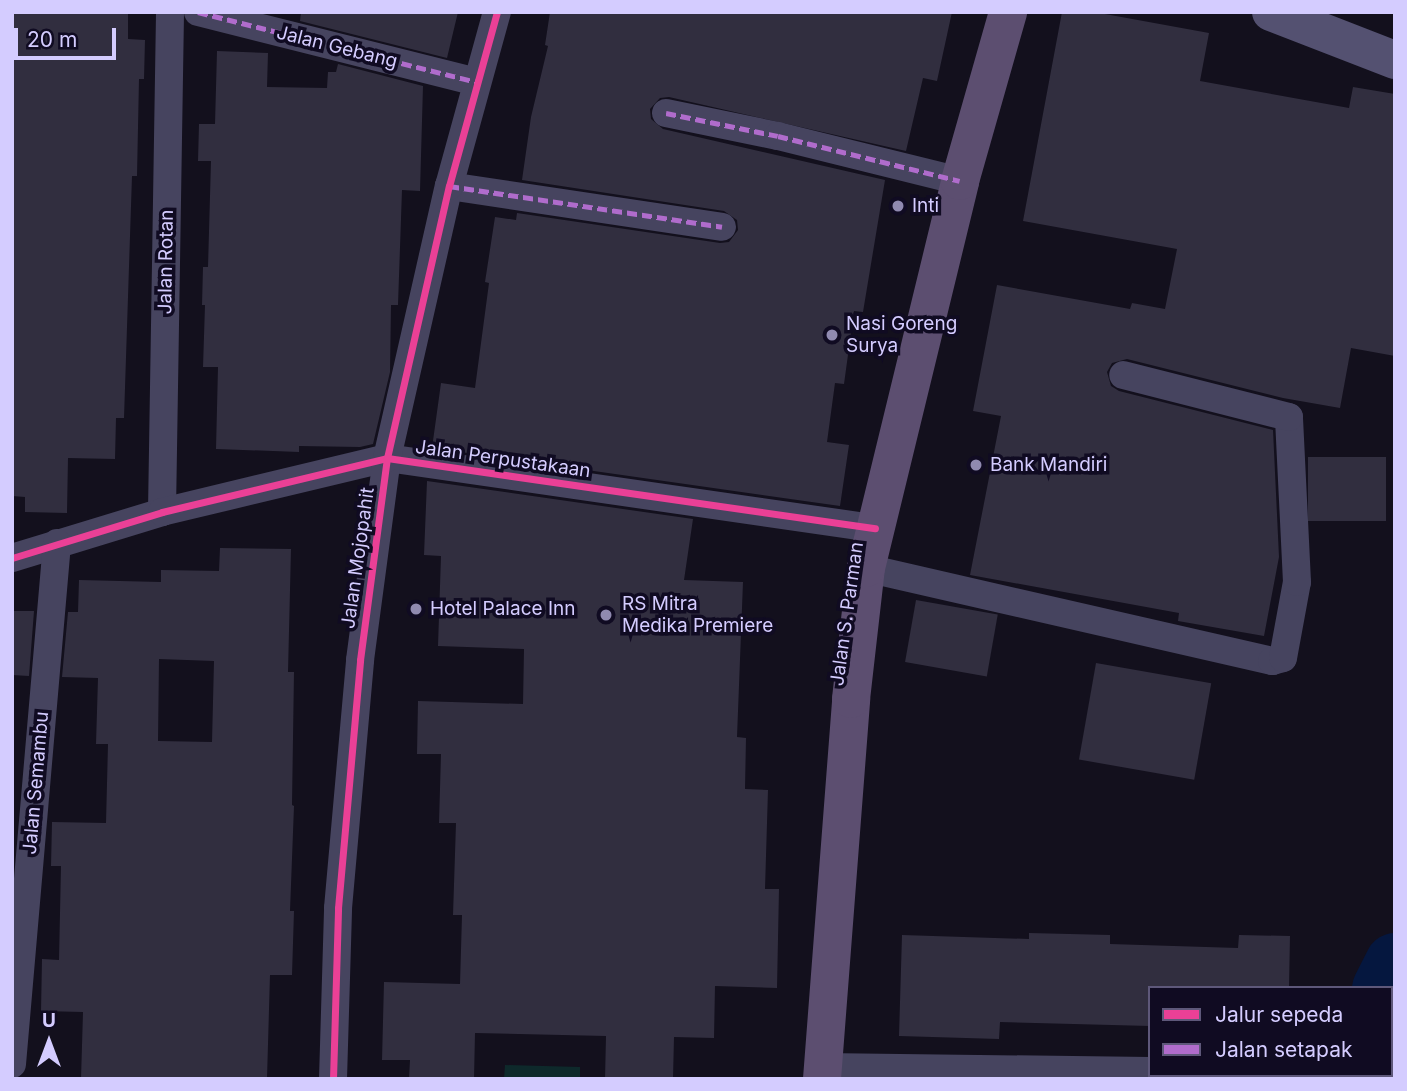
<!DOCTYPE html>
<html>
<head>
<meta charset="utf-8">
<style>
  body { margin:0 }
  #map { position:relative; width:1407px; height:1091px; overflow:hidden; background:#13101d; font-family:Inter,sans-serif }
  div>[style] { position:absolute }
  .green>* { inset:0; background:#0e292b }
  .river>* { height:61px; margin:-30.5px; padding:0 30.5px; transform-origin:30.5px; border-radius:30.5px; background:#05173f }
  .building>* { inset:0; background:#312e3f; transform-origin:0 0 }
  .minor>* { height:28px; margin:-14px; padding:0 14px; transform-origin:14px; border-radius:14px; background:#46445f }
  .secondary>* { height:38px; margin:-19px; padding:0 19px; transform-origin:19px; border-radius:19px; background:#545171 }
  .primary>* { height:38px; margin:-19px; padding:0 19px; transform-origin:19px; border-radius:19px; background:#5c4e70 }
  .quiet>* { height:5px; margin-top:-2.5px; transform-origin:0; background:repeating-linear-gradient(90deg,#b06ccc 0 10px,transparent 0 15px) }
  .cycleway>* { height:7px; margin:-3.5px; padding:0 3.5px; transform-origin:3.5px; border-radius:3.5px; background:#ea4096 }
  .dots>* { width:19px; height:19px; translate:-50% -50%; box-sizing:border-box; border:4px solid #100b22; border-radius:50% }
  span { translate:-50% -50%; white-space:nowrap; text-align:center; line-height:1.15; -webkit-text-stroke:7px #100b22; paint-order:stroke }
  .street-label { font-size:19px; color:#d4ccff }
  .poi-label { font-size:19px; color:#d4ccff }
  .left { translate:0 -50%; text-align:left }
  .frame { position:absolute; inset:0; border:14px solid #d4ccff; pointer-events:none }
  .legend { position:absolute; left:1148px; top:986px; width:245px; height:91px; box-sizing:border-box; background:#100b22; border:2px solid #5e587a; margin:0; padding:9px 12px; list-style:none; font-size:21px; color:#d4ccff }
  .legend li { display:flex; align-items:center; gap:14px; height:35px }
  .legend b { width:35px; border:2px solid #5e587a }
  .north { position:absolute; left:14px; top:1007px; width:70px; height:70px; -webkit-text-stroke:5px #100b22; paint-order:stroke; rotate:0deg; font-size:19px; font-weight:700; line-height:28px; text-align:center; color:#d4ccff }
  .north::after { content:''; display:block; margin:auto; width:24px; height:32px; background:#d4ccff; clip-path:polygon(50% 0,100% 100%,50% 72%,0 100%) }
  .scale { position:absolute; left:14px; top:28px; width:102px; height:32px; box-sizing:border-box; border:4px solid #d4ccff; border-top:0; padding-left:9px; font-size:21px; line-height:24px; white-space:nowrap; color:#d4ccff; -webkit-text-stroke:5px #100b22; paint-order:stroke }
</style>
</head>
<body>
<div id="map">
  <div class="green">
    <i style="clip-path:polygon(505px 1065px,580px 1067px,580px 1079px,504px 1079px)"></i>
  </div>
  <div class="river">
    <i style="left:1382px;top:988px;width:28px;rotate:-63deg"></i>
    <i style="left:1340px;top:1079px;width:4px;rotate:-90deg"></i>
  </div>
  <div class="building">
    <i style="clip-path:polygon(12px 12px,128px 12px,128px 39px,145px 40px,144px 79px,139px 79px,137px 176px,132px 176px,124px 418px,116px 418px,115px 459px,68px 458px,67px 513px,25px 512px,25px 497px,12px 496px)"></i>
    <i style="clip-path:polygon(301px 12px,458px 12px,447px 58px,300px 21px)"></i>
    <i style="clip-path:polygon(550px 12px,952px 12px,937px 81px,923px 78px,906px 151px,669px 97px,660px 98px,650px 109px,651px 119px,663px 129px,885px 180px,863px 312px,854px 311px,844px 384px,835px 383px,827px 442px,849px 445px,840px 506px,432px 448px,441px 383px,475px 388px,489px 283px,485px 282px,495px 217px,516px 220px,517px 213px,720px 243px,729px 242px,738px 230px,737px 220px,724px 211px,522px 180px,531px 117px,548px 46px,545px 45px)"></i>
    <i style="clip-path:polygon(1062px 12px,1094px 12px,1209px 33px,1200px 81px,1349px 108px,1353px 87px,1395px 94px,1395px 356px,1351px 348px,1340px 408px,1283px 398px,1127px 359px,1112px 363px,1107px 372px,1111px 386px,1119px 391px,1273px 430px,1279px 557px,1264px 636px,1178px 621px,1179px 613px,970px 575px,1001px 416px,973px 411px,997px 285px,1130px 309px,1132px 303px,1165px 309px,1177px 249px,1023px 221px)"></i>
    <i style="clip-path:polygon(217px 51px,268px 53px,267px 87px,327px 88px,328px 72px,336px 72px,338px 64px,423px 86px,420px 191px,402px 190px,398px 305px,391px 305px,390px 372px,373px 444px,360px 447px,299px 446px,299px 452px,216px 449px,218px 367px,203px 367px,205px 305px,202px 305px,203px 267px,208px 267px,211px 161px,198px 161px,199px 124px,215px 124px)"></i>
    <i style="left:1308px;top:457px;width:78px;height:64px"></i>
    <i style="clip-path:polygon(427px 481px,693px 519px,684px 580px,743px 582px,737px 737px,746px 738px,745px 789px,768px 790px,765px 889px,779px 889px,777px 988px,715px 986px,714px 1038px,674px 1037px,673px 1079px,605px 1079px,606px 1036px,475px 1033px,474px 1079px,409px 1079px,410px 1060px,382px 1060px,384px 982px,460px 984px,462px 915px,453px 915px,456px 823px,439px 823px,441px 754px,417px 754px,418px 701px,523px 704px,524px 649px,438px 646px,441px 556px,424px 555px)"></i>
    <i style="clip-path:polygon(evenodd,220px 548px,291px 549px,288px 672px,294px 672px,292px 805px,294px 806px,290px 911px,294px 911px,292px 975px,270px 975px,267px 1079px,81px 1079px,83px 1012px,41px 1011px,42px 959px,59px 960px,61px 866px,51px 866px,52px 822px,106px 823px,108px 744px,96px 744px,98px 678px,62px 677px,68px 612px,78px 612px,79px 580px,161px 582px,161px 570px,219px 571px,220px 548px,159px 659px,214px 661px,212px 742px,158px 741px,159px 659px)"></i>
    <i style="left:916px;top:600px;width:83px;height:63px;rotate:10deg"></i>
    <i style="clip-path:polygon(12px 611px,34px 611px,29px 676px,12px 675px)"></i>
    <i style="left:1096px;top:663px;width:117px;height:98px;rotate:10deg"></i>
    <i style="clip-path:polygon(1029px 933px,1110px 935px,1110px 944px,1238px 948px,1239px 935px,1290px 936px,1289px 988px,1150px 988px,1150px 1026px,1000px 1022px,999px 1039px,899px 1036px,902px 935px,1029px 939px)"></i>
  </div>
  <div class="minor">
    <i style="left:198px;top:12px;width:287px;rotate:14.1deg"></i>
    <i style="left:666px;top:113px;width:114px;rotate:11.6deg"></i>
    <i style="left:778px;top:136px;width:187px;rotate:13.9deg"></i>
    <i style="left:449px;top:186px;width:276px;rotate:8.5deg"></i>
    <i style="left:162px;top:512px;width:500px;rotate:-89.08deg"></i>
    <i style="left:12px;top:558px;width:157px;rotate:-17deg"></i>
    <i style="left:162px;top:512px;width:231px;rotate:-13.5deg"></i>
    <i style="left:387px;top:458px;width:493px;rotate:8.2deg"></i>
    <i style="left:866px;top:568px;width:417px;rotate:12.9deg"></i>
    <i style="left:1272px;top:661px;width:11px;rotate:-15deg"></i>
    <i style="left:1283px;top:658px;width:77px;rotate:-79.6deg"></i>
    <i style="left:1297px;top:582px;width:165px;rotate:-92.8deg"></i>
    <i style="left:1289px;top:417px;width:171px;rotate:-165.8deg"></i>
    <i style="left:12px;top:1064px;width:523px;rotate:-85.06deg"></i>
    <i style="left:822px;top:1067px;width:328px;rotate:0.7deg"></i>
    <i style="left:333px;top:1079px;width:171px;rotate:-88.3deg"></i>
    <i style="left:338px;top:908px;width:249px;rotate:-84.9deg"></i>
    <i style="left:360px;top:660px;width:204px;rotate:-82.4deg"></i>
    <i style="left:387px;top:458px;width:279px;rotate:-77.2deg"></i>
    <i style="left:449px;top:186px;width:180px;rotate:-74.6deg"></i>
  </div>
  <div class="secondary">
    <i style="left:1271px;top:12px;width:133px;rotate:21.2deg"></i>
  </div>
  <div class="primary">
    <i style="left:822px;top:1079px;width:381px;rotate:-85.6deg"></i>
    <i style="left:851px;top:699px;width:132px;rotate:-83.5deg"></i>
    <i style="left:866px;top:568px;width:398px;rotate:-76.3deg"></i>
    <i style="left:960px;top:181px;width:176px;rotate:-74.1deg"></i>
  </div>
  <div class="quiet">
    <i style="left:198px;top:12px;width:287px;rotate:14.1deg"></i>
    <i style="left:666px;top:113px;width:114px;rotate:11.6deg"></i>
    <i style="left:778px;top:136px;width:187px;rotate:13.9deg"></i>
    <i style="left:449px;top:186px;width:276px;rotate:8.5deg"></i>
  </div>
  <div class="cycleway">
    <i style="left:12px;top:558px;width:157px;rotate:-17deg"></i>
    <i style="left:162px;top:512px;width:231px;rotate:-13.5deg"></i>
    <i style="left:387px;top:458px;width:493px;rotate:8.2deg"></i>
    <i style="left:333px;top:1079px;width:171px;rotate:-88.3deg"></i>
    <i style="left:338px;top:908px;width:249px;rotate:-84.9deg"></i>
    <i style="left:360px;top:660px;width:204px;rotate:-82.4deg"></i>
    <i style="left:387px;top:458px;width:279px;rotate:-77.2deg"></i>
    <i style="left:449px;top:186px;width:180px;rotate:-74.6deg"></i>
  </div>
  <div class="dots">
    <i style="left:898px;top:206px;background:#908ab0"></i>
    <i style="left:832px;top:335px;background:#908ab0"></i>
    <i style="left:976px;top:465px;background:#908ab0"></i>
    <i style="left:416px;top:609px;background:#908ab0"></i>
    <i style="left:606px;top:615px;background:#908ab0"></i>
  </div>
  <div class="street-label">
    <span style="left:337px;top:47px;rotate:14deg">Jalan Gebang</span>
    <span style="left:166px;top:262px;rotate:-89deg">Jalan Rotan</span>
    <span style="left:503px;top:459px;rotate:8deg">Jalan Perpustakaan</span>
    <span style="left:358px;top:558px;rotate:-82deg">Jalan Mojopahit</span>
    <span style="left:847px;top:614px;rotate:-82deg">Jalan S. Parman</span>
    <span style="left:36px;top:783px;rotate:-85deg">Jalan Semambu</span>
  </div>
  <div class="poi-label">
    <span class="left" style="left:912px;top:206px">Inti</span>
    <span class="left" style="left:846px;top:335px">Nasi Goreng<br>Surya</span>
    <span class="left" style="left:990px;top:465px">Bank Mandiri</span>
    <span class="left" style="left:622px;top:615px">RS Mitra<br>Medika Premiere</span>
    <span class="left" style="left:430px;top:609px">Hotel Palace Inn</span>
  </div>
  <div class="frame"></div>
  <ul class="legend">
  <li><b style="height:9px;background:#ea4096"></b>Jalur sepeda</li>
  <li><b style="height:9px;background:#b06ccc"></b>Jalan setapak</li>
  </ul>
  <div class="north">U</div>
  <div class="scale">20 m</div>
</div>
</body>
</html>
